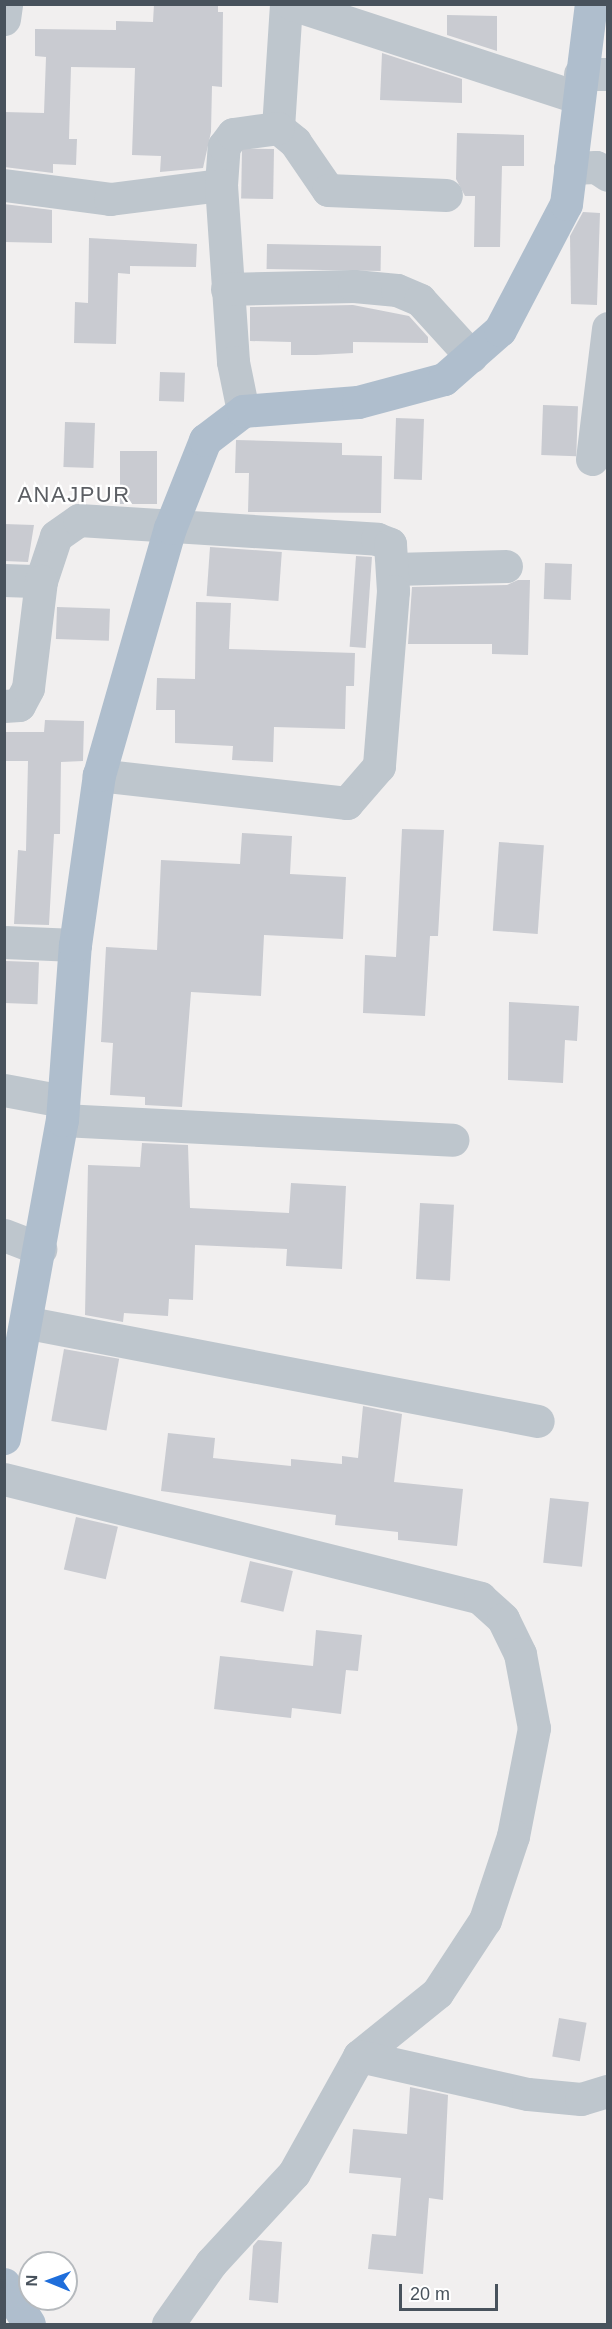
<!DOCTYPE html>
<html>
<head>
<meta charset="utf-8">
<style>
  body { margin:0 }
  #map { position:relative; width:612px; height:2329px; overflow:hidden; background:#f1efef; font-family:Helvetica,sans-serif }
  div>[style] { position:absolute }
  .building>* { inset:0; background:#c9cbd1; transform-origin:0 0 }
  .minor>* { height:33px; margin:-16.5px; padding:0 16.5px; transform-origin:16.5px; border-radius:16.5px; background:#bec6cd }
  .major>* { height:33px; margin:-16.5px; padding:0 16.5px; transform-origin:16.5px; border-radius:16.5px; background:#afbecd }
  span { translate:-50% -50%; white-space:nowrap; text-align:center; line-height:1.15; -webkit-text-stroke:4.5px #fff; paint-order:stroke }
  .quarter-label { font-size:22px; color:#5c5f64; letter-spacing:1.5px }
  .frame { position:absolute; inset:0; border:6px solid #48525c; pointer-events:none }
  .north { position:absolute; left:18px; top:2251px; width:60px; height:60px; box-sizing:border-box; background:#fff; border:2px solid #b6babe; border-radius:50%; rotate:271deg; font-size:16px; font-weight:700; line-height:24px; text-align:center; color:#48525c }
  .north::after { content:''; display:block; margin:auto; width:21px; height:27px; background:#1f6edb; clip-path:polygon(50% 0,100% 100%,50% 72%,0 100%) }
  .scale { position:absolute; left:399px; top:2284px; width:99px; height:27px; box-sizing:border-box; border:3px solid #48525c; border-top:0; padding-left:8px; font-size:18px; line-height:21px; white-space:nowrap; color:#48525c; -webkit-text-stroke:4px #fff; paint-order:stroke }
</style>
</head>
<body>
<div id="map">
  <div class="building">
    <i style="clip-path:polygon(154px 4px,218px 4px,218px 12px,223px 12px,222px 87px,212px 86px,211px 132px,203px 168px,160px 172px,161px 156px,132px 155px,135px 68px,71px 67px,69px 139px,77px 139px,76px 165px,53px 164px,53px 173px,4px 167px,4px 112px,44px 113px,46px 57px,35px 56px,35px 29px,116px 30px,116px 21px,153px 22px)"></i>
    <i style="clip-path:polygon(447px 15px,497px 16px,497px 51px,447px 35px)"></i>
    <i style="clip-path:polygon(382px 53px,462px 79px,462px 103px,380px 100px)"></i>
    <i style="clip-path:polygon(457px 133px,524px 135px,524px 166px,502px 166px,500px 247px,474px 247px,475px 196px,465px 196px,456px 179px)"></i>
    <i style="left:274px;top:149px;width:50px;height:32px;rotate:91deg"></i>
    <i style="clip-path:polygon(4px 204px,52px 210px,52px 243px,4px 242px)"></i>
    <i style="clip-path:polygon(583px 212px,600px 213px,597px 305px,571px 304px,570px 236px)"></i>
    <i style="clip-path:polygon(89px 238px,197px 244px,196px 267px,130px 266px,130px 274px,118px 273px,116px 344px,74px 343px,75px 302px,88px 303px)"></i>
    <i style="left:267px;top:244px;width:114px;height:25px;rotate:1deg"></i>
    <i style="clip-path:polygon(353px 305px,409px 316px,428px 337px,428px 343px,353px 342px,353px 353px,316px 355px,291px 355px,291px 342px,250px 341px,250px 307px)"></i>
    <i style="left:160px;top:372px;width:25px;height:29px;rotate:2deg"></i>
    <i style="left:543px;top:405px;width:35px;height:50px;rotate:2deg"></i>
    <i style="left:396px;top:418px;width:28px;height:61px;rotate:2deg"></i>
    <i style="left:65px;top:422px;width:30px;height:45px;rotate:2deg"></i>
    <i style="clip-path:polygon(236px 440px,342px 443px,342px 455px,382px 456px,381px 513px,248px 512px,249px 473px,235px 473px)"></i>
    <i style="left:120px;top:451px;width:37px;height:53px"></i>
    <i style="clip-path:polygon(4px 524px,34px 525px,28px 562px,4px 561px)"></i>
    <i style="left:210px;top:547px;width:72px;height:49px;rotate:4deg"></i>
    <i style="left:356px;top:556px;width:16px;height:91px;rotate:4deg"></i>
    <i style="left:545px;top:563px;width:27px;height:36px;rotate:2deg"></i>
    <i style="clip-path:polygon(518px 580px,530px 580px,528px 655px,492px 654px,492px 644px,408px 644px,412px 587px,507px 585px)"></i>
    <i style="clip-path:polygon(196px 602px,231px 603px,229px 649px,355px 653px,354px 686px,346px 686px,345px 729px,274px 727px,273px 762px,232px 760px,233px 746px,175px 743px,175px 710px,156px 710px,157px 678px,195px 679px)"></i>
    <i style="left:57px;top:607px;width:53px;height:32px;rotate:2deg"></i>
    <i style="clip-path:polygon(45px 720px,84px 721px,83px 761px,61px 762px,60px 834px,54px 834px,49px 925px,14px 924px,18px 850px,26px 851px,28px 761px,5px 761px,6px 732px,44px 732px)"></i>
    <i style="clip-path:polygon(402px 829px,444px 830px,438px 936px,430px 936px,425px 1016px,363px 1013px,365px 955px,396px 957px)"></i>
    <i style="clip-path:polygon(242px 833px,292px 836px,290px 874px,346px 877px,343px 939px,264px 935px,261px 996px,191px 992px,182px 1107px,145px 1105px,145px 1097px,110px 1095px,113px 1043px,101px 1042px,106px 947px,157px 950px,161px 860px,240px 864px)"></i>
    <i style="left:499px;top:842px;width:45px;height:89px;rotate:4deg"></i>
    <i style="left:6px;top:961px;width:33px;height:42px;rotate:2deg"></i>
    <i style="clip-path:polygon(509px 1002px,579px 1006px,577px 1041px,565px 1040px,563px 1083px,508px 1080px)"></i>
    <i style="clip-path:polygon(142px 1143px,188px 1145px,190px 1208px,289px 1213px,291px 1183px,346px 1186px,342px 1269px,286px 1266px,287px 1249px,195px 1245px,193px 1300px,169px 1299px,168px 1316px,124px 1313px,123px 1322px,85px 1315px,88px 1165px,140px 1167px)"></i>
    <i style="left:420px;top:1203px;width:34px;height:76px;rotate:3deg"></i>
    <i style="left:64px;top:1349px;width:56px;height:73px;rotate:10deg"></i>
    <i style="clip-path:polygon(363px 1406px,402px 1414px,394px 1482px,463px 1489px,457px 1546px,398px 1540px,398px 1532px,335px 1525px,336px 1515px,161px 1491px,168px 1433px,215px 1438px,213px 1458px,291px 1466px,291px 1459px,342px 1464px,342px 1456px,358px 1458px)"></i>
    <i style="left:550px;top:1498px;width:39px;height:65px;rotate:6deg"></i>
    <i style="left:76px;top:1517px;width:43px;height:54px;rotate:13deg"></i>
    <i style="left:250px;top:1561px;width:44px;height:42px;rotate:13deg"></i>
    <i style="clip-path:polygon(316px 1630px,362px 1635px,358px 1671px,346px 1670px,341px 1714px,292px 1708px,291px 1718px,214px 1709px,220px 1656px,313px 1666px)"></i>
    <i style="left:559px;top:2018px;width:28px;height:39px;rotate:10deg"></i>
    <i style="clip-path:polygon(410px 2087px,448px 2095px,443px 2200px,429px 2198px,423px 2274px,368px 2269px,372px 2234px,396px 2236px,401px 2178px,349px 2173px,353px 2129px,407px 2134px)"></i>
    <i style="clip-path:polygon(258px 2240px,282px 2242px,278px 2303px,249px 2300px,253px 2246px)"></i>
  </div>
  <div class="minor">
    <i style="left:286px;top:4px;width:124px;rotate:93.7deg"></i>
    <i style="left:278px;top:128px;width:22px;rotate:39deg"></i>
    <i style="left:295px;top:142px;width:58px;rotate:55.5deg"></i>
    <i style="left:328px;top:190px;width:118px;rotate:2.4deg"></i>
    <i style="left:292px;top:4px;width:299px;rotate:18.1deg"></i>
    <i style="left:4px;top:19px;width:15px;rotate:-82deg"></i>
    <i style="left:580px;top:74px;width:28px"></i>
    <i style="left:570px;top:168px;width:26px;rotate:-2deg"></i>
    <i style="left:596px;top:167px;width:14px;rotate:34deg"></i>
    <i style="left:4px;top:185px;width:107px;rotate:7.5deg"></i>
    <i style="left:110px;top:199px;width:112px;rotate:-7.2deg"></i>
    <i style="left:221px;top:185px;width:39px;rotate:-86deg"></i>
    <i style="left:224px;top:146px;width:15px;rotate:-53deg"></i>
    <i style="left:233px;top:134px;width:45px;rotate:-7.6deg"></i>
    <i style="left:221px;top:185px;width:177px;rotate:86.1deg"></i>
    <i style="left:233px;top:362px;width:50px;rotate:78.5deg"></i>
    <i style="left:227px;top:289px;width:127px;rotate:-1.4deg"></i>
    <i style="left:354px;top:286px;width:43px;rotate:5.3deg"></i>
    <i style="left:397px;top:290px;width:25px;rotate:23deg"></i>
    <i style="left:420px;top:300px;width:76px;rotate:47.7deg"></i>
    <i style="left:592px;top:459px;width:132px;rotate:-83deg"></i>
    <i style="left:394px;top:569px;width:112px;rotate:-1.5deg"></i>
    <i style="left:4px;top:580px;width:37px;rotate:2deg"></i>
    <i style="left:41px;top:581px;width:47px;rotate:-71.6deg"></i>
    <i style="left:56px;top:536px;width:28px;rotate:-35deg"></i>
    <i style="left:79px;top:520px;width:299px;rotate:3.6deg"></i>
    <i style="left:377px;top:539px;width:14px;rotate:21deg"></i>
    <i style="left:390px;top:544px;width:47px;rotate:86.3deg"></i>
    <i style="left:393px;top:591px;width:176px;rotate:94.6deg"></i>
    <i style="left:379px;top:766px;width:49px;rotate:130.9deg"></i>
    <i style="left:347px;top:803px;width:250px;rotate:-173.6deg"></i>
    <i style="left:4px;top:706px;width:15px;rotate:-4deg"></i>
    <i style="left:19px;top:705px;width:19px;rotate:-62deg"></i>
    <i style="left:28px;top:688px;width:108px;rotate:-83.1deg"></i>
    <i style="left:4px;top:942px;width:71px;rotate:2.4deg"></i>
    <i style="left:4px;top:1090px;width:60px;rotate:10.6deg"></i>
    <i style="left:62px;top:1120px;width:391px;rotate:2.9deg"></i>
    <i style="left:4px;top:1235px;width:39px;rotate:21deg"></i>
    <i style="left:29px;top:1323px;width:518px;rotate:10.9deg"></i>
    <i style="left:4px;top:1479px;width:491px;rotate:14deg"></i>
    <i style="left:480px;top:1598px;width:31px;rotate:42deg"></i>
    <i style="left:503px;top:1619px;width:39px;rotate:64deg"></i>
    <i style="left:520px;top:1654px;width:75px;rotate:79.3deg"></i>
    <i style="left:534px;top:1728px;width:110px;rotate:101deg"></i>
    <i style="left:513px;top:1836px;width:89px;rotate:108.4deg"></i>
    <i style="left:485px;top:1920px;width:87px;rotate:123.3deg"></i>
    <i style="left:437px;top:1993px;width:100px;rotate:141.1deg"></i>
    <i style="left:168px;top:2324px;width:75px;rotate:-54.8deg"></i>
    <i style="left:211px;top:2263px;width:122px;rotate:-47.3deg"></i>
    <i style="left:294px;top:2173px;width:134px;rotate:-60.9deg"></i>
    <i style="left:359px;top:2056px;width:173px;rotate:12.7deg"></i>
    <i style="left:528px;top:2094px;width:53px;rotate:5.4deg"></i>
    <i style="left:581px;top:2099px;width:28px;rotate:-17deg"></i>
  </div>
  <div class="major">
    <i style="left:4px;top:1438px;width:323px;rotate:-79.7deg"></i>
    <i style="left:62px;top:1120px;width:175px;rotate:-85.8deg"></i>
    <i style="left:75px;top:945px;width:172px;rotate:-82deg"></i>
    <i style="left:99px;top:775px;width:257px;rotate:-74deg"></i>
    <i style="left:170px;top:528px;width:95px;rotate:-68.3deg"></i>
    <i style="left:205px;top:440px;width:48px;rotate:-37.3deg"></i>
    <i style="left:243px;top:411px;width:115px;rotate:-4.5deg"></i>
    <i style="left:358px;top:402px;width:89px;rotate:-15deg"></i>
    <i style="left:444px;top:379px;width:74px;rotate:-41.2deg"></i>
    <i style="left:500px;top:330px;width:142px;rotate:-62.4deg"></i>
    <i style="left:566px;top:204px;width:202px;rotate:-82.9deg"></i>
    <i style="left:4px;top:2284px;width:47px;rotate:58deg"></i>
  </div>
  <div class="quarter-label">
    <span style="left:74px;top:495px">ANAJPUR</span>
  </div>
  <div class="frame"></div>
  <div class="north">N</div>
  <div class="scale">20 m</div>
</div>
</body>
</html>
